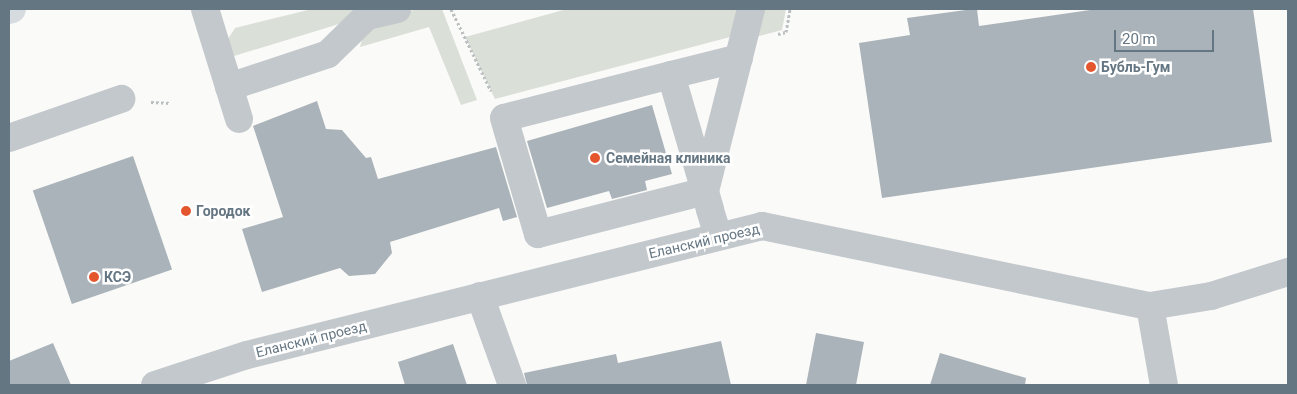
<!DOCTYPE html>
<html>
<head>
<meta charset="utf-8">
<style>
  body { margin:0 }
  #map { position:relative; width:1297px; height:394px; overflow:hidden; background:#fafaf8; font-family:Roboto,sans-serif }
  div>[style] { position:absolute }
  .green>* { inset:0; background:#dadfd7 }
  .building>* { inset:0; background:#aab3b9; transform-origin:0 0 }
  .path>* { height:3px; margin-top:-1.5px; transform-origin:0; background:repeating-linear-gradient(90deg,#bbbfc2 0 2.5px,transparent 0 5px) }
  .minor>* { height:28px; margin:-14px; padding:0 14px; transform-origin:14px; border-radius:14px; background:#c3c8cc }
  .major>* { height:28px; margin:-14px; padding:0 14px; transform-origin:14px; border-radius:14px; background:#d6dbdf }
  .dots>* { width:14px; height:14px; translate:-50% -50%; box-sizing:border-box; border:2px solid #fff; border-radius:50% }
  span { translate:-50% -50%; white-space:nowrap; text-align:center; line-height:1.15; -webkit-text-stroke:5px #fff; paint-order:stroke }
  .poi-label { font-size:14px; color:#657683; font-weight:700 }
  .left { translate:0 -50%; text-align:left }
  .street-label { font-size:14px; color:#657683 }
  .frame { position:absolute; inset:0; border:10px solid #657683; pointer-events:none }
  .scale { position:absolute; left:1114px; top:30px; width:100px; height:22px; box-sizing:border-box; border:2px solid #657683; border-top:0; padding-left:6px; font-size:15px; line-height:18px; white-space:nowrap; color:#657683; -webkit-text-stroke:4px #fff; paint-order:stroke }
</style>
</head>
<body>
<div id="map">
  <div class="green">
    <i style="clip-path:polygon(312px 9px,388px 9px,234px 56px,226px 42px,235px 28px)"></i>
    <i style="clip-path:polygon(418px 9px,442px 9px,477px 100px,461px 105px,429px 27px,360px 47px,367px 22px)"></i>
    <i style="clip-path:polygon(567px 9px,741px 9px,734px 36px,495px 99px,465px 37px)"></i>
    <i style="clip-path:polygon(755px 9px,786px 9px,782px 30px,748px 39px)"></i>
  </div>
  <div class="building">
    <i style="clip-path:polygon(973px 9px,977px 9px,979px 26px,1097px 9px,1253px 9px,1272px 142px,882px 198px,859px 43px,910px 35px,907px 18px)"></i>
    <i style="clip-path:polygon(317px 101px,326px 129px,342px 130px,366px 158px,371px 157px,378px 179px,496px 147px,517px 217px,503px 221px,499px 208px,390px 242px,392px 253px,375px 274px,349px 276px,340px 268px,262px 292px,242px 229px,283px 217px,253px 126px)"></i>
    <i style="clip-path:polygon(652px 105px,672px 174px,645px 181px,647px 190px,612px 199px,609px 191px,547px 208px,527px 141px)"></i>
    <i style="left:133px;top:156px;width:120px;height:106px;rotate:71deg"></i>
    <i style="clip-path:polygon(816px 333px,864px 342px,856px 385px,806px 385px)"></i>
    <i style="clip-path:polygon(721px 341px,731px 385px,527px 385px,524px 373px,616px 354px,618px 363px)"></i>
    <i style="clip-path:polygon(53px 343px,71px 385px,9px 385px,9px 361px)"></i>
    <i style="clip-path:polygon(453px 344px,467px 385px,405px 385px,398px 362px)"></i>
    <i style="clip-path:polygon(940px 353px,1026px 378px,1025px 385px,930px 385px)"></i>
  </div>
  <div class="path">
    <i style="left:451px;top:9px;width:91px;rotate:64deg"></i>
    <i style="left:778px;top:34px;width:8px;rotate:-14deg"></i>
    <i style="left:786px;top:32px;width:23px;rotate:-80deg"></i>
    <i style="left:151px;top:102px;width:20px;rotate:3deg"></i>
  </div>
  <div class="minor">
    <i style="left:205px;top:9px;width:115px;rotate:72.8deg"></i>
    <i style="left:671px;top:75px;width:70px;rotate:-14deg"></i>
    <i style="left:229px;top:87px;width:104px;rotate:-18.4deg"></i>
    <i style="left:328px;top:54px;width:54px;rotate:-44.3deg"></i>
    <i style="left:367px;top:16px;width:31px;rotate:-13deg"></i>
    <i style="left:9px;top:138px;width:119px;rotate:-19.2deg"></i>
    <i style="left:718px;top:236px;width:28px;rotate:-107deg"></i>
    <i style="left:710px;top:209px;width:19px;rotate:-106deg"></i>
    <i style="left:705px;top:191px;width:121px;rotate:-106.3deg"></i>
    <i style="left:671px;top:75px;width:172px;rotate:165.6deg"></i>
    <i style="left:504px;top:118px;width:121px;rotate:73.7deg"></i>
    <i style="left:538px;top:234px;width:172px;rotate:-14.4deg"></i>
    <i style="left:705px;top:191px;width:188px;rotate:-75.8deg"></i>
    <i style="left:480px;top:296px;width:95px;rotate:70.2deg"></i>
    <i style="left:1150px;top:306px;width:80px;rotate:80deg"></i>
    <i style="left:155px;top:385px;width:97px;rotate:-18.1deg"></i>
    <i style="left:247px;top:355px;width:531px;rotate:-14.06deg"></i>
    <i style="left:762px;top:226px;width:396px;rotate:11.7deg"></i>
    <i style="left:1150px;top:306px;width:62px;rotate:-9.3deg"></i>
    <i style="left:1211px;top:296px;width:81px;rotate:-17.3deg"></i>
  </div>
  <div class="major">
    <i style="left:9px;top:10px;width:3px;rotate:-18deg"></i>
  </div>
  <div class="dots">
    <i style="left:1091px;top:67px;background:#e4572e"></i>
    <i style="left:595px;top:158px;background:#e4572e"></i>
    <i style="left:186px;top:211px;background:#e4572e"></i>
    <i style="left:94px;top:277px;background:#e4572e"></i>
  </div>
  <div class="poi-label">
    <span class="left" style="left:1101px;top:67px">Бубль-Гум</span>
    <span class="left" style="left:606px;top:158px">Семейная клиника</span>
    <span class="left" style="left:196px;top:211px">Городок</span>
    <span class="left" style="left:104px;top:277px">КСЭ</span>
  </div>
  <div class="street-label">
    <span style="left:704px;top:241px;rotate:-13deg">Еланский проезд</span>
    <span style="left:311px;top:339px;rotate:-14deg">Еланский проезд</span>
  </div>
  <div class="frame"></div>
  <div class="scale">20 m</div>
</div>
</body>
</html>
